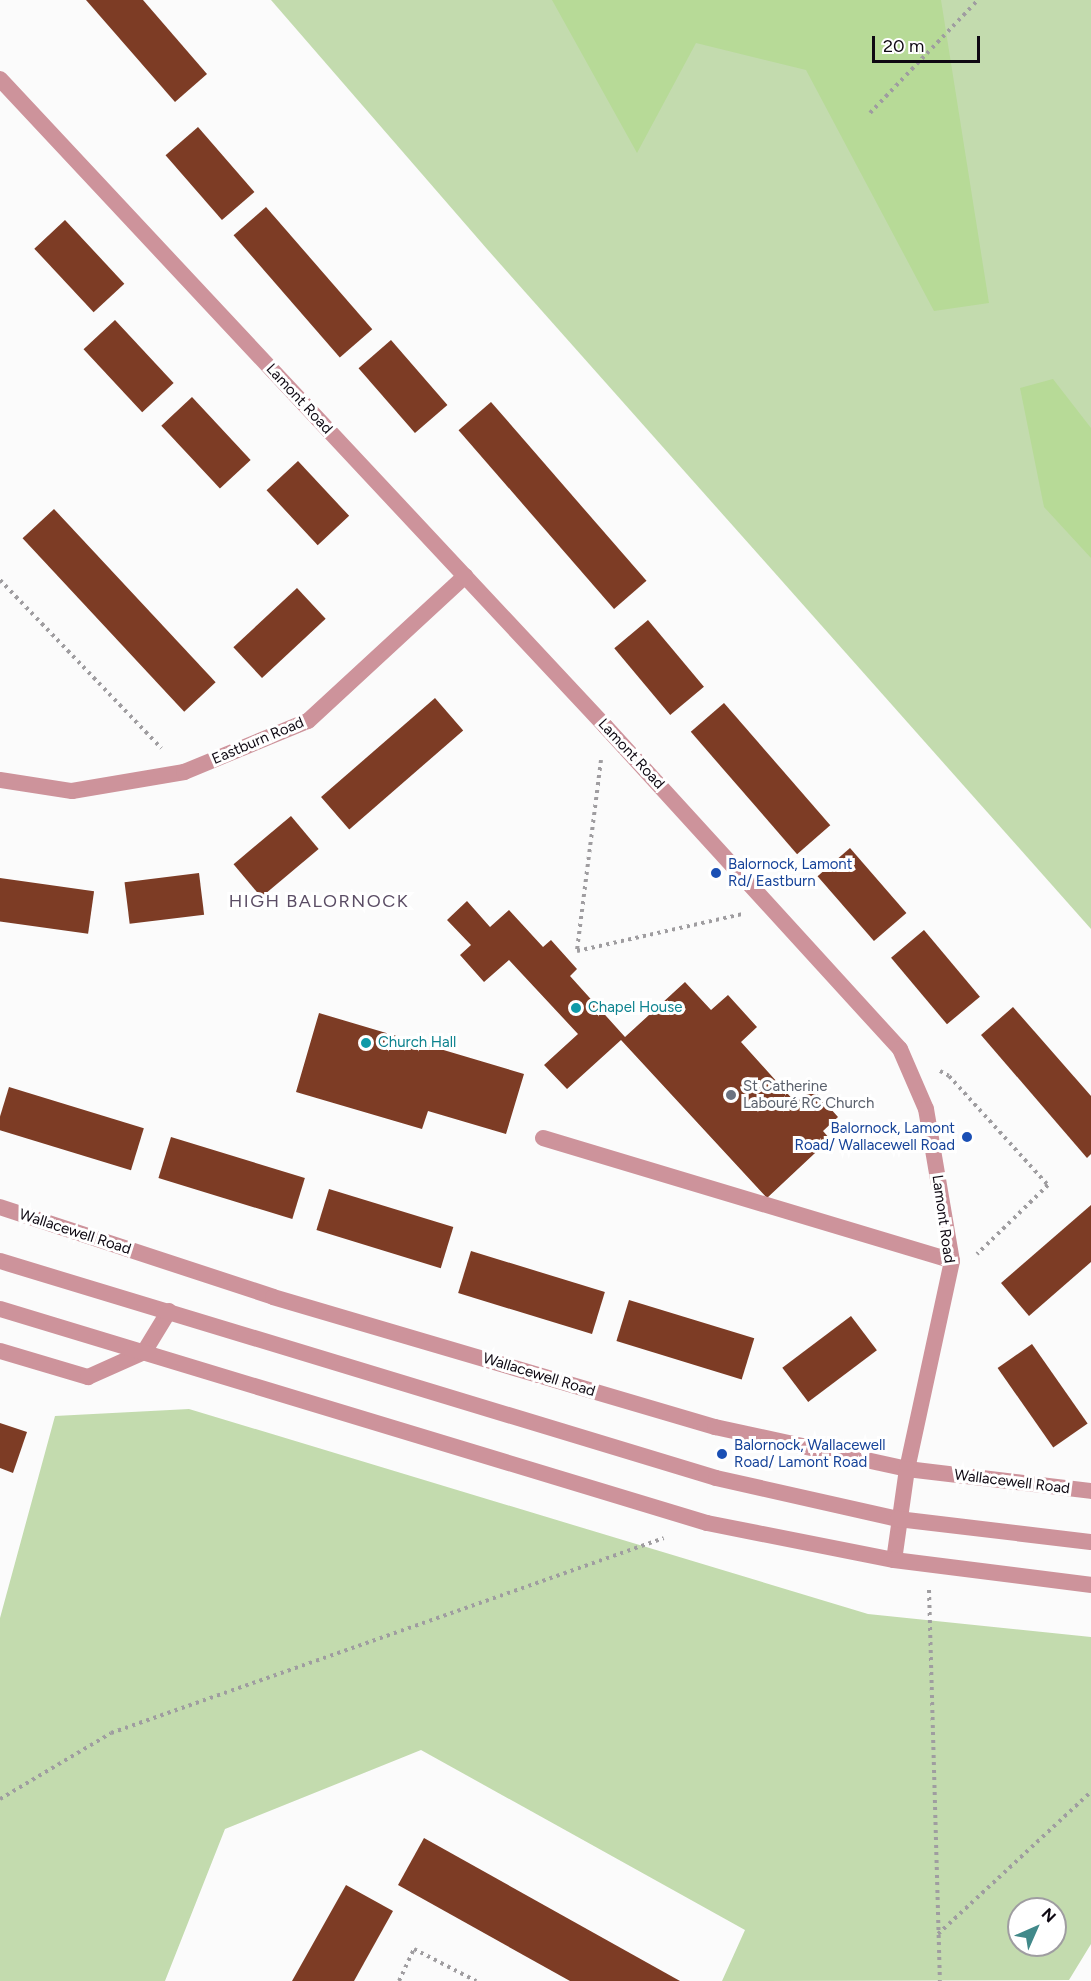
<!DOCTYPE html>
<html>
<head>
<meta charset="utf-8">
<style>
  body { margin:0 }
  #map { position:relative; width:1091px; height:1981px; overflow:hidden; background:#fbfbfb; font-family:Figtree,sans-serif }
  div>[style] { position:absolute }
  .green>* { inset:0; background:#c3dbae }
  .forest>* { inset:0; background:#b7da97 }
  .building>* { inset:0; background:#7d3c25; transform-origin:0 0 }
  .path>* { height:4px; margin-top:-2px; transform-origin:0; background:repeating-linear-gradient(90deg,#9f9da0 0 3px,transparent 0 7.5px) }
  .service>* { height:16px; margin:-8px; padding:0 8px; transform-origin:8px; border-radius:8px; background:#cd939b }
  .minor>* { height:16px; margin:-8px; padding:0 8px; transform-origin:8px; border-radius:8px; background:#cd939b }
  .tertiary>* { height:16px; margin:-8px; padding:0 8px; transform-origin:8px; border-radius:8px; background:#cd939b }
  .dots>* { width:16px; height:16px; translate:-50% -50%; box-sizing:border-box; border:3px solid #fff; border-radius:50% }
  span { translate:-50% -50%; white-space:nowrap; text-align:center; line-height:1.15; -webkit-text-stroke:6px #fff; paint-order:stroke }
  .street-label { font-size:15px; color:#0f0913 }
  .transit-label { font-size:15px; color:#164399 }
  .left { translate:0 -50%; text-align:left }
  .right { translate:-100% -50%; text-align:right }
  .culture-label { font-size:15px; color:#0d838f }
  .worship-label { font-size:15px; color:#5b616d }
  .quarter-label { font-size:18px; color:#5b4d65; letter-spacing:1.5px }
  .north { position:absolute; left:1007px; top:1897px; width:60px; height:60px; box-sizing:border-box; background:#fff; border:2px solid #9f9da1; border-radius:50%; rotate:45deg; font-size:16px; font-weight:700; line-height:24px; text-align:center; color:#0f0913 }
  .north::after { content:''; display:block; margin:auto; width:21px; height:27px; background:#41898a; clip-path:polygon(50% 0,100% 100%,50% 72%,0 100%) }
  .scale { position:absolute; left:872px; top:36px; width:108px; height:27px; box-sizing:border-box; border:3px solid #0f0913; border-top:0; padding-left:8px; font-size:18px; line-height:21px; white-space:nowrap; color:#0f0913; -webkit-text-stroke:4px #fff; paint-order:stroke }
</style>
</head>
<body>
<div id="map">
  <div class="green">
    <i style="clip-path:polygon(271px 0,1091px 0,1091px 929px,487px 249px)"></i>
    <i style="clip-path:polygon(evenodd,189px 1409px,868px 1614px,1091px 1637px,1091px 1944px,1069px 1980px,722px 1981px,745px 1930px,421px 1750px,225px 1829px,165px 1981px,0 1981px,0 1618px,55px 1416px,189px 1409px,1019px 1909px,1055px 1909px,1055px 1945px,1019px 1945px,1019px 1909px)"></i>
  </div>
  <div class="forest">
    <i style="clip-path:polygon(552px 0,941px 0,989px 303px,934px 311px,806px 70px,696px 43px,637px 153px)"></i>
    <i style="clip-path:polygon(1053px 379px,1091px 428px,1091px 558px,1044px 507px,1020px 388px)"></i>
  </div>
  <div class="building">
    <i style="clip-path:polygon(86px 0,143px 0,207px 74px,175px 102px)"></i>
    <i style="left:198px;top:127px;width:86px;height:43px;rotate:49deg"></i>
    <i style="left:266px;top:207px;width:162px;height:43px;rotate:49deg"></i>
    <i style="left:65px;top:220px;width:87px;height:42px;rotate:47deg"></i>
    <i style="left:115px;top:320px;width:86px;height:43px;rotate:47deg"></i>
    <i style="left:391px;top:340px;width:86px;height:43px;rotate:49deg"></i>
    <i style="left:192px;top:397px;width:86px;height:42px;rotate:47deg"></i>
    <i style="left:491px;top:402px;width:237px;height:43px;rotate:49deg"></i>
    <i style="left:298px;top:461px;width:75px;height:43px;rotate:47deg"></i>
    <i style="left:54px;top:509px;width:237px;height:43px;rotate:47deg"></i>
    <i style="left:297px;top:588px;width:42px;height:87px;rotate:47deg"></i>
    <i style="left:648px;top:620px;width:87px;height:44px;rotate:50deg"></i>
    <i style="left:435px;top:698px;width:43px;height:151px;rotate:49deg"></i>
    <i style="left:724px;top:703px;width:162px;height:44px;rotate:49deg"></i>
    <i style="left:291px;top:816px;width:43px;height:75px;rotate:50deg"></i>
    <i style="left:850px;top:848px;width:86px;height:43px;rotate:49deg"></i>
    <i style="left:199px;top:873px;width:42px;height:75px;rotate:83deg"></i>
    <i style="left:0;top:878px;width:95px;height:43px;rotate:8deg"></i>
    <i style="clip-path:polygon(467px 901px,490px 927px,509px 910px,543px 947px,551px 940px,577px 969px,570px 976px,625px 1037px,685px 982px,711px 1010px,728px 995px,757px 1027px,741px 1042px,796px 1103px,812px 1088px,838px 1117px,823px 1131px,830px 1139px,767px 1198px,621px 1040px,567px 1089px,544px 1065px,578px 1034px,509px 960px,484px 982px,460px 955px,471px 945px,447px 920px)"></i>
    <i style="left:924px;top:930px;width:87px;height:43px;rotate:50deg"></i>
    <i style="clip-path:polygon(1013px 1007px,1091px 1096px,1091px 1154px,1087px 1158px,981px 1035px)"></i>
    <i style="clip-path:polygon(319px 1013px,524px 1074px,506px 1134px,428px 1111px,422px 1129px,296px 1092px)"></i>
    <i style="left:9px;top:1087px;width:141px;height:44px;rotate:17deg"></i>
    <i style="left:171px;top:1137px;width:140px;height:43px;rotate:17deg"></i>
    <i style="left:329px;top:1189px;width:130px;height:43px;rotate:17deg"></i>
    <i style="clip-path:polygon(1091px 1205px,1091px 1262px,1029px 1316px,1001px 1283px)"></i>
    <i style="left:471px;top:1251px;width:140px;height:44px;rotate:17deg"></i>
    <i style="left:629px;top:1300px;width:131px;height:43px;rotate:17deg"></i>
    <i style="left:851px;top:1316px;width:43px;height:86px;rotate:53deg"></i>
    <i style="left:1032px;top:1344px;width:97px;height:42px;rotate:55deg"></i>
    <i style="clip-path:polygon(0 1423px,27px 1432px,13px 1473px,0 1468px)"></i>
    <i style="clip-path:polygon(424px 1838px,680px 1981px,570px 1981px,398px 1885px)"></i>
    <i style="clip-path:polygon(346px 1885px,393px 1911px,354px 1981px,292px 1981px)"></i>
  </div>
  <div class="path">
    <i style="left:870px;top:113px;width:156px;rotate:-46.3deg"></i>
    <i style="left:0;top:580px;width:233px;rotate:46.2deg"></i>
    <i style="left:601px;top:760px;width:193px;rotate:97.2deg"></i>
    <i style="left:577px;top:951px;width:169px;rotate:-12.6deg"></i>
    <i style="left:940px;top:1071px;width:10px;rotate:29deg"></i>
    <i style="left:949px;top:1076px;width:147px;rotate:47.8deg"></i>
    <i style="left:1048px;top:1185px;width:99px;rotate:135.8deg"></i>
    <i style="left:929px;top:1590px;width:391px;rotate:88.4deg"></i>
    <i style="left:0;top:1799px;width:129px;rotate:-30.7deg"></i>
    <i style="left:111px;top:1733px;width:586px;rotate:-19.42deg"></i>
    <i style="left:938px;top:1934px;width:209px;rotate:-42.9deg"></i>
    <i style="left:399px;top:1981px;width:35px;rotate:-65deg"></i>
    <i style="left:414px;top:1949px;width:70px;rotate:27.3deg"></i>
  </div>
  <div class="service">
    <i style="left:543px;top:1138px;width:427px;rotate:16.7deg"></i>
  </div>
  <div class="minor">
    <i style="left:0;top:780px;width:73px;rotate:8.7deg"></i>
    <i style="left:72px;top:791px;width:114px;rotate:-9.6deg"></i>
    <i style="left:184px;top:772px;width:134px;rotate:-22.4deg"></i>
    <i style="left:308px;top:721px;width:214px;rotate:-42.7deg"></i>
    <i style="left:0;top:1207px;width:287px;rotate:18.2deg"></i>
    <i style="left:273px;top:1297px;width:461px;rotate:16.4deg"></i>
    <i style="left:715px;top:1427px;width:197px;rotate:12.3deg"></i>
    <i style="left:907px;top:1469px;width:185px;rotate:6.8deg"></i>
    <i style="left:0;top:1351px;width:92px;rotate:16.5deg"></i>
    <i style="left:88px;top:1377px;width:61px;rotate:-24.1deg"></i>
    <i style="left:144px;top:1352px;width:48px;rotate:-58.6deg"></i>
  </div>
  <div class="tertiary">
    <i style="left:0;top:79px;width:886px;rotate:46.92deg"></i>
    <i style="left:605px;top:726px;width:437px;rotate:47.6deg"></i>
    <i style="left:900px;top:1049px;width:65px;rotate:66.6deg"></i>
    <i style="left:926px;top:1109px;width:154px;rotate:80.3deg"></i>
    <i style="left:952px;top:1261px;width:213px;rotate:102.2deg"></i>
    <i style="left:907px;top:1469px;width:92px;rotate:98.1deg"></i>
    <i style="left:0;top:1261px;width:748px;rotate:16.86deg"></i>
    <i style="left:716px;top:1478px;width:187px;rotate:12.7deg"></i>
    <i style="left:898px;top:1519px;width:194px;rotate:6.8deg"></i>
    <i style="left:0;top:1309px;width:739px;rotate:16.84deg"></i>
    <i style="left:707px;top:1523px;width:191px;rotate:11.2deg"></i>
    <i style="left:894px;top:1560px;width:199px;rotate:7.2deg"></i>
  </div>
  <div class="dots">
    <i style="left:716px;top:873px;background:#1a4fb4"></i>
    <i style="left:576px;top:1008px;background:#0f9aa8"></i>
    <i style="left:366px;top:1043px;background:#0f9aa8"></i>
    <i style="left:731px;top:1095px;background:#6b7280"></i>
    <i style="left:967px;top:1137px;background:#1a4fb4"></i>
    <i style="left:722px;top:1454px;background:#1a4fb4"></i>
  </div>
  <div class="street-label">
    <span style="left:299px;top:399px;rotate:47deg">Lamont Road</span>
    <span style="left:258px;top:741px;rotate:-23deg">Eastburn Road</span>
    <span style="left:631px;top:754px;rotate:47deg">Lamont Road</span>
    <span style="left:943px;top:1219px;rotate:82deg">Lamont Road</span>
    <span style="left:75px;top:1232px;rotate:18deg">Wallacewell Road</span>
    <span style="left:539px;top:1375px;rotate:17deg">Wallacewell Road</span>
    <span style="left:1012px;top:1482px;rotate:7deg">Wallacewell Road</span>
  </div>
  <div class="transit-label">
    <span class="left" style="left:728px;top:873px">Balornock, Lamont<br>Rd/ Eastburn</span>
    <span class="right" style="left:955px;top:1137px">Balornock, Lamont<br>Road/ Wallacewell Road</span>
    <span class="left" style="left:734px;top:1454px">Balornock, Wallacewell<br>Road/ Lamont Road</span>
  </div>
  <div class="culture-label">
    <span class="left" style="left:588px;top:1008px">Chapel House</span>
    <span class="left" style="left:378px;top:1043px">Church Hall</span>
  </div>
  <div class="worship-label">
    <span class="left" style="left:743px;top:1095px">St Catherine<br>Labouré RC Church</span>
  </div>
  <div class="quarter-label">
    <span style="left:319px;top:901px">HIGH BALORNOCK</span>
  </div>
  <div class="north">N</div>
  <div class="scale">20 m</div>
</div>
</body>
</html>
